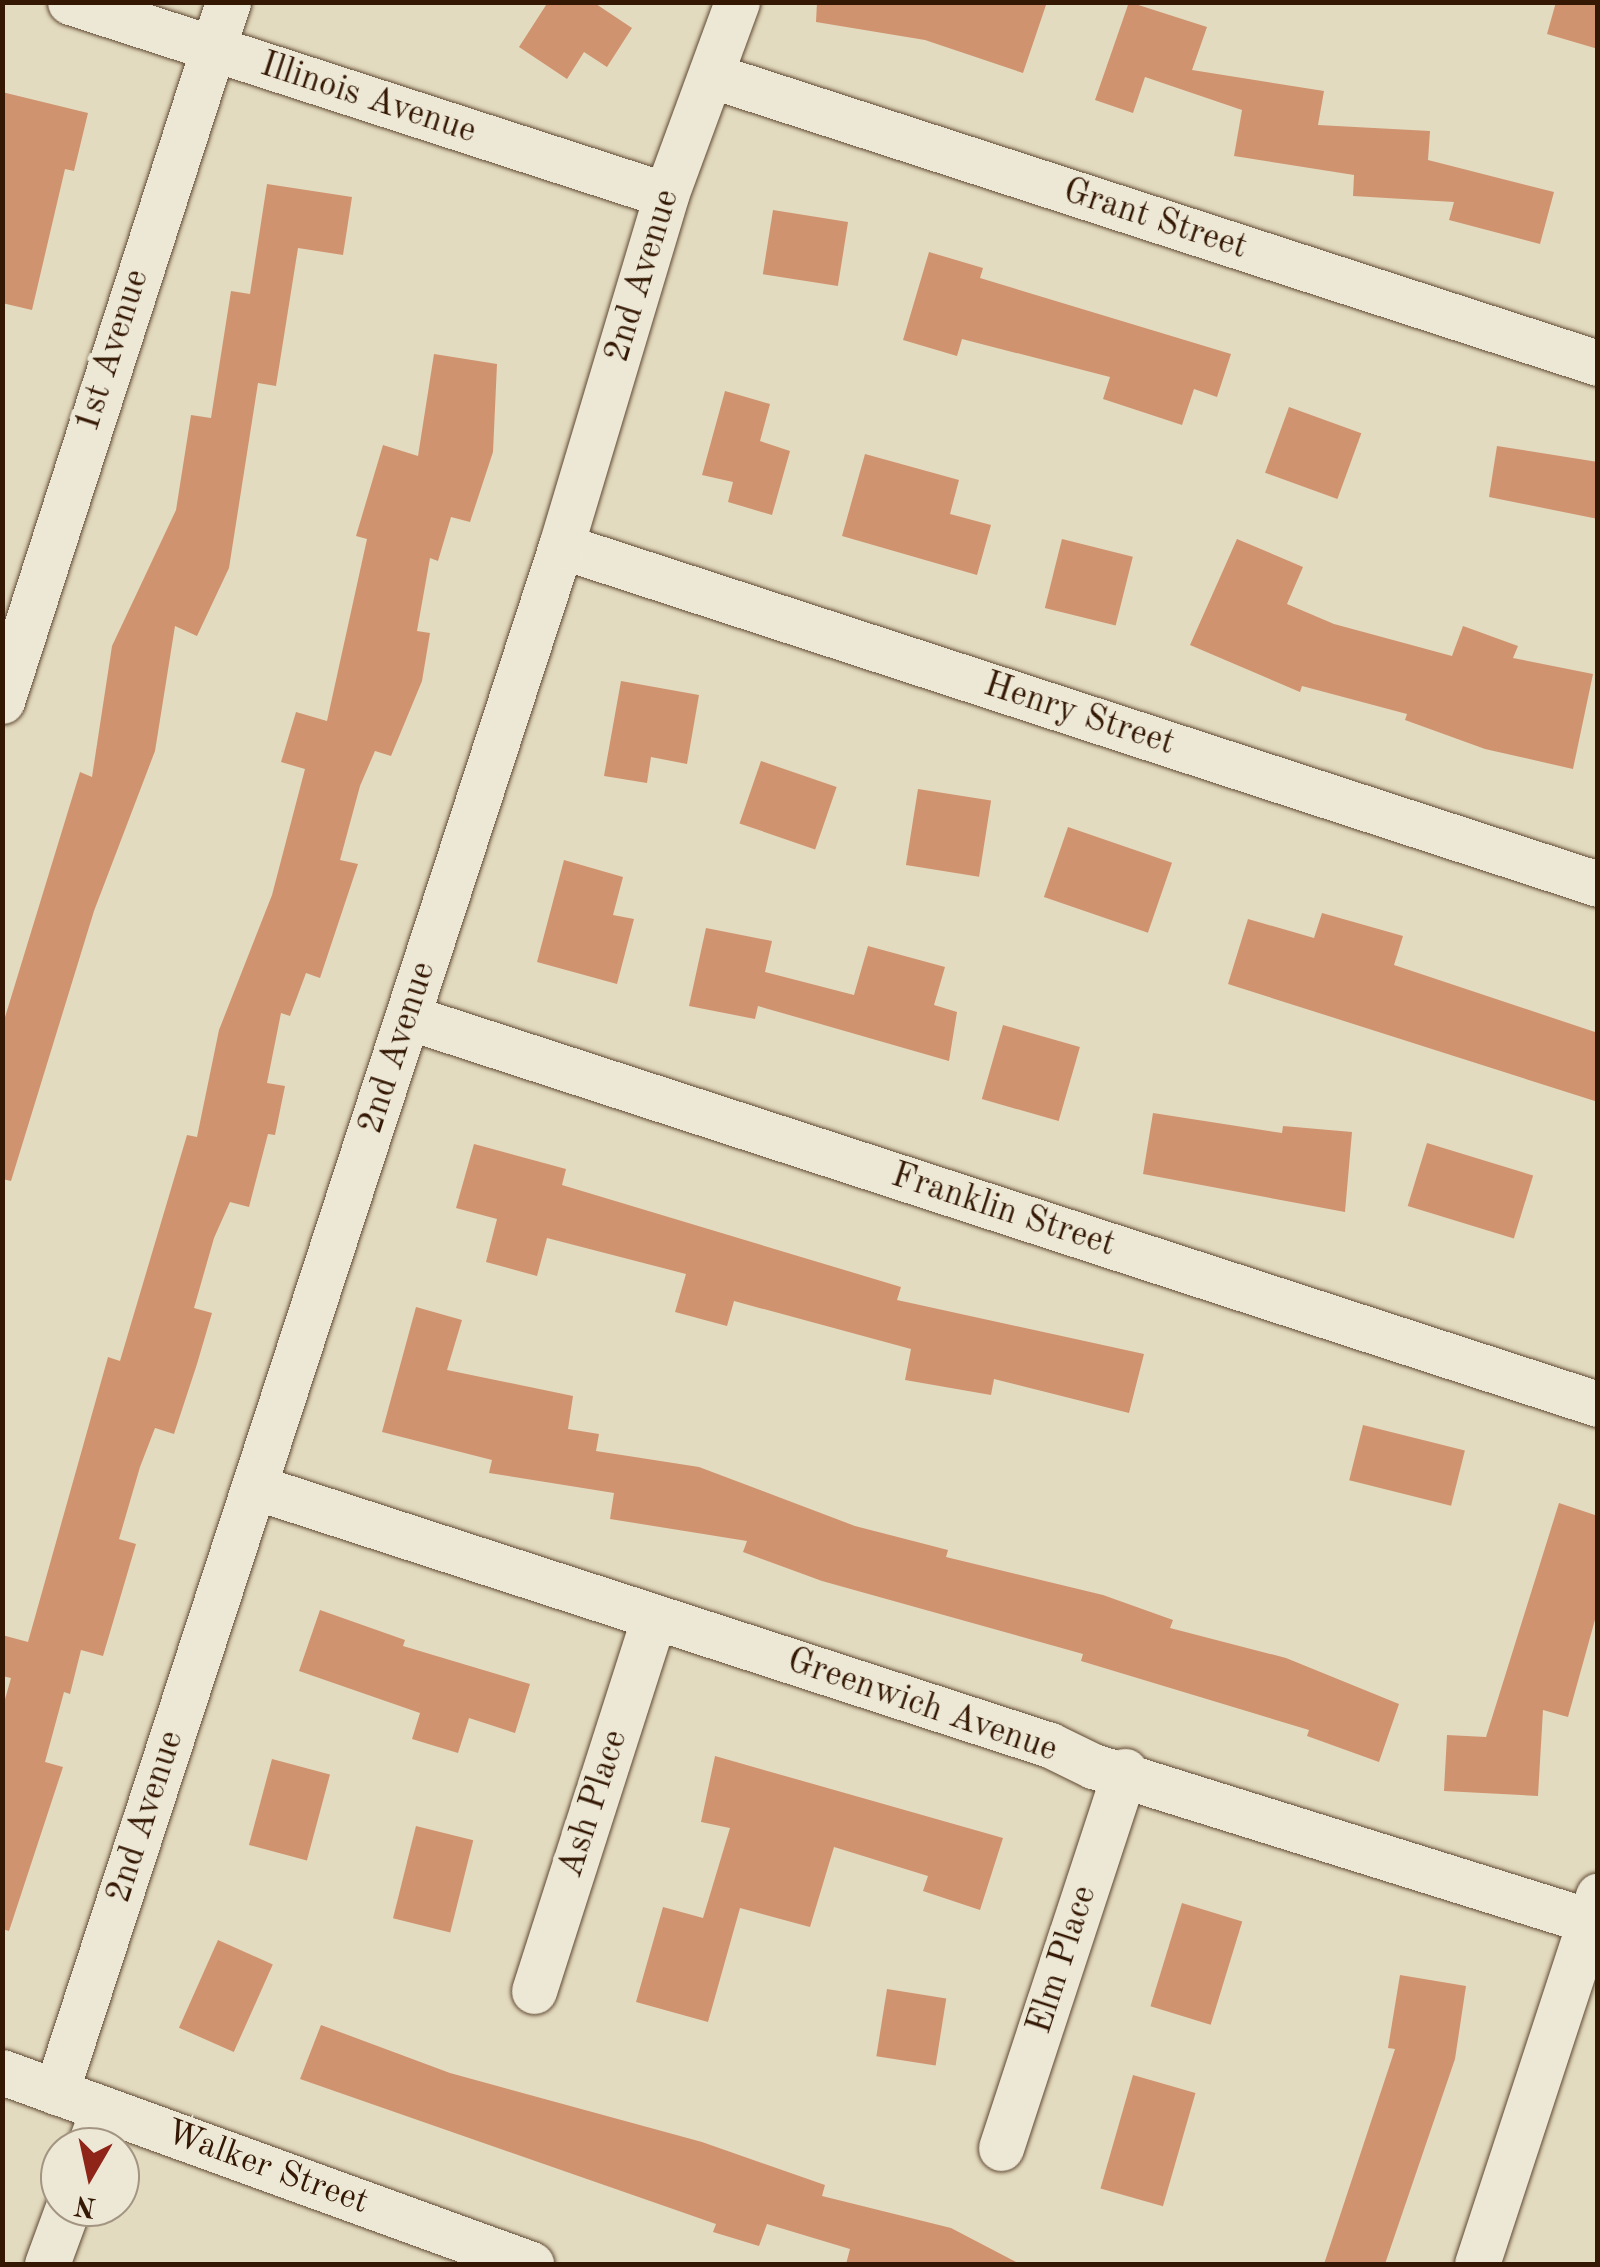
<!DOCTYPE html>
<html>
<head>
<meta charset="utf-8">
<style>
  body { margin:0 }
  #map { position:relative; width:1600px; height:2267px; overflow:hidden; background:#e3dbbf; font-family:"Old Standard TT",serif }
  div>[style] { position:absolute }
  .building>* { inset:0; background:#d09370; transform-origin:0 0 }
  .roads { filter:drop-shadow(0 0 2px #604933) drop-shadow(0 0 2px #604933) }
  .minor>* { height:45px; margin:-22.5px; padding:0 22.5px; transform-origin:22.5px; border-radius:22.5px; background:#ede8d5 }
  span { translate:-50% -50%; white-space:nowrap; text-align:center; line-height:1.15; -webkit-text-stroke:9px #ede8d5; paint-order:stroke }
  .street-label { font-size:35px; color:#341804 }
  .frame { position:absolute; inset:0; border:5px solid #341804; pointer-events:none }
  .north { position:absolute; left:40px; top:2127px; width:100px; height:100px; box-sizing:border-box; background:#ede8d5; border:2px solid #a39581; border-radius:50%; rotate:189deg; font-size:28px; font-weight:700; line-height:40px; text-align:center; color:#341804 }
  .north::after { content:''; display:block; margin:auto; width:35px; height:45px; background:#8f2418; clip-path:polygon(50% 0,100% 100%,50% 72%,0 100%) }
</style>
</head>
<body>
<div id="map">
  <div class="building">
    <i style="clip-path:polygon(548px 2px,593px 2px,632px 28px,607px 67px,584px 52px,567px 79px,519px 47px)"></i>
    <i style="clip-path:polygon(817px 2px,1047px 2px,1023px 73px,925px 40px,816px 22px)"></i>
    <i style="clip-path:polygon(1129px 2px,1207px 27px,1192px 70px,1324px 91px,1318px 125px,1430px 131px,1428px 160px,1554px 192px,1540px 244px,1449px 220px,1454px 202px,1353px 196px,1354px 175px,1234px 156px,1242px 110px,1145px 77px,1133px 113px,1095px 100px)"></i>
    <i style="clip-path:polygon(1556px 2px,1598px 2px,1598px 49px,1547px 34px)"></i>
    <i style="clip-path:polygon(2px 92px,88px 113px,74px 171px,65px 169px,32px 310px,2px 303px)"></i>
    <i style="clip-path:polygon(267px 184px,352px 197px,343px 255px,298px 248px,276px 386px,258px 383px,229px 568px,197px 636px,175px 626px,155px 751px,94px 911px,11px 1181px,2px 1179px,2px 1027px,80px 772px,92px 777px,112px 646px,176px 510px,191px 415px,211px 418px,231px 291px,250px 294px)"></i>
    <i style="left:773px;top:210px;width:76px;height:65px;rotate:9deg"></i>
    <i style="clip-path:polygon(929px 252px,983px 268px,980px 278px,1231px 354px,1217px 397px,1194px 389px,1182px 425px,1103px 399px,1110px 377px,962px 339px,957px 356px,903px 340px)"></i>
    <i style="clip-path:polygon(434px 354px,497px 364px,493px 452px,470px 522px,451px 517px,438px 561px,430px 558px,417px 631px,430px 633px,422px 681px,391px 756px,375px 751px,360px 786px,340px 860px,358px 864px,320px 978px,306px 973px,290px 1016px,281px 1013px,267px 1083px,285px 1086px,275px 1135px,268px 1134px,249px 1207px,230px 1202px,214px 1238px,194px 1308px,212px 1313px,197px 1364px,174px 1434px,155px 1428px,140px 1467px,119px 1539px,136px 1544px,103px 1656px,81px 1650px,70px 1694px,64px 1692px,45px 1762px,63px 1767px,9px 1931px,2px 1929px,2px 1710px,11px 1678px,2px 1676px,2px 1635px,28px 1642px,108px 1357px,120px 1361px,187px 1135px,197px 1137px,219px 1030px,272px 895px,305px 769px,281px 762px,296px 712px,327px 721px,367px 539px,356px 536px,383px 445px,418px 456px)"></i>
    <i style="clip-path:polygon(725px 391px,770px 404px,760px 441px,790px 451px,772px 515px,728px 502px,733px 482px,702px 475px)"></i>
    <i style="left:1289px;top:407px;width:77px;height:70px;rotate:20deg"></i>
    <i style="clip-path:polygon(1497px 446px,1598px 462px,1598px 519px,1489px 497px)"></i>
    <i style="clip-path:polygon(865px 454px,959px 480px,950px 514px,991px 525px,977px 575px,842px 536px)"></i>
    <i style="left:1062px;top:539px;width:73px;height:71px;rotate:14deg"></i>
    <i style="clip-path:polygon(1237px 539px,1303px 567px,1287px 604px,1334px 624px,1452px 656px,1463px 626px,1518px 646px,1513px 658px,1593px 674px,1573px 769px,1485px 749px,1405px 720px,1407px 714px,1302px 686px,1300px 692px,1190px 645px)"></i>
    <i style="clip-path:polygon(621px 681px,699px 695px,687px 764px,651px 757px,647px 783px,604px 776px)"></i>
    <i style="left:761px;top:761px;width:80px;height:66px;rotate:19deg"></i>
    <i style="left:918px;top:789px;width:74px;height:77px;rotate:9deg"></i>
    <i style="left:1068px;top:827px;width:110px;height:74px;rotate:19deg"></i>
    <i style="clip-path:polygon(564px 860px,623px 877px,613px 915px,634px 919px,617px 984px,537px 962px)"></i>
    <i style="clip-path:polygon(1322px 913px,1403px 936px,1394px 965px,1598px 1033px,1598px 1102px,1228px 984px,1248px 919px,1314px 938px)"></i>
    <i style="clip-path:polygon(706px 928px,772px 941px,765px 972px,854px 995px,868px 946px,945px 967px,934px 1005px,957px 1012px,949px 1061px,758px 1006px,755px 1019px,689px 1006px)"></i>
    <i style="left:1003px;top:1025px;width:80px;height:77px;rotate:16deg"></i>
    <i style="clip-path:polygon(1153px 1113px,1282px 1133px,1283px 1126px,1352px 1132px,1345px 1212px,1143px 1174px)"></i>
    <i style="left:1427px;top:1143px;width:111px;height:66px;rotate:17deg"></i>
    <i style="clip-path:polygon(474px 1144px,566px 1169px,562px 1185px,901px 1287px,897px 1300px,1144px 1354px,1129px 1413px,994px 1379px,991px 1395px,905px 1380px,911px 1349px,734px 1301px,727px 1326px,675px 1312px,686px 1274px,547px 1238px,537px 1276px,486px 1262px,497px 1219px,456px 1208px)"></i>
    <i style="clip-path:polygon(416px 1307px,462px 1320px,447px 1370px,573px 1396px,568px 1429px,599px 1434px,596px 1451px,699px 1467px,855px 1526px,948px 1550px,946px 1557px,1103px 1595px,1173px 1620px,1170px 1628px,1286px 1658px,1399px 1704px,1379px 1762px,1307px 1736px,1309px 1730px,1081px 1661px,1083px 1654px,822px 1581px,743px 1552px,747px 1541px,610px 1519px,614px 1493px,489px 1473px,492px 1460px,382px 1432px)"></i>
    <i style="left:1363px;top:1425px;width:105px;height:57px;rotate:14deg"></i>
    <i style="clip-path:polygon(1559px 1503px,1598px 1516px,1598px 1609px,1568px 1717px,1543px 1710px,1538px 1796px,1444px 1791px,1447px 1735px,1486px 1737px)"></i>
    <i style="clip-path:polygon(320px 1610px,405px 1640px,403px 1646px,530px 1684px,515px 1733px,469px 1718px,458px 1753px,412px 1739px,420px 1713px,299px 1671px)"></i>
    <i style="clip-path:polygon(715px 1756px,1003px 1838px,980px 1910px,923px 1891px,928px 1876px,834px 1847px,810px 1927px,740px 1908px,708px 2022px,636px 2002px,663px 1907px,703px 1918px,730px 1828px,701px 1822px)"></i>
    <i style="left:272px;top:1759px;width:60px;height:89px;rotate:15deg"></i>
    <i style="left:416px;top:1826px;width:59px;height:95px;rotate:14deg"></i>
    <i style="left:1182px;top:1903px;width:63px;height:108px;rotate:17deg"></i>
    <i style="left:218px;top:1940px;width:60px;height:96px;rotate:24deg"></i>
    <i style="clip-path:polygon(1400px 1975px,1466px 1986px,1455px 2059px,1385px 2264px,1324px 2264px,1395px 2049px,1388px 2048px)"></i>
    <i style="left:887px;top:1989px;width:60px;height:68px;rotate:9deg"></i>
    <i style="clip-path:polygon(321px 2025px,450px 2073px,702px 2142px,825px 2185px,822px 2196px,951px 2228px,1020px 2264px,846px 2264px,850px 2249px,767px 2224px,759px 2246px,713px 2232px,716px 2224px,300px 2079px)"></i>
    <i style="left:1133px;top:2075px;width:65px;height:118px;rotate:16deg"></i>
  </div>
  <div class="roads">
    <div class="minor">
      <i style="left:70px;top:2px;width:626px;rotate:17.94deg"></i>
      <i style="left:713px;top:76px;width:930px;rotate:17.97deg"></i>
      <i style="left:561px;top:546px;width:1091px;rotate:18.05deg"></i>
      <i style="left:2px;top:701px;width:735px;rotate:-72.08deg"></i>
      <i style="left:408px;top:1017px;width:1251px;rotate:18.02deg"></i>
      <i style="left:255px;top:1487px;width:836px;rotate:17.98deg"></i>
      <i style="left:1050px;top:1745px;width:48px;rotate:26deg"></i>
      <i style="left:1093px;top:1766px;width:520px;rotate:17.35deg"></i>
      <i style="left:534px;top:1991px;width:393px;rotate:-72.2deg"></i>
      <i style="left:2px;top:2072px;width:563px;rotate:19.95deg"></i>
      <i style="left:56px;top:2092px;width:1626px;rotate:-71.91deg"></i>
      <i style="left:561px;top:546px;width:366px;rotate:-73.3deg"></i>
      <i style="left:666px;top:195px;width:206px;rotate:-69.8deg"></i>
      <i style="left:89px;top:2147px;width:40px;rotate:-69.8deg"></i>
      <i style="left:1001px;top:2148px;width:397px;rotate:-71.8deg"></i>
      <i style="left:47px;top:2264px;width:61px;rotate:-69.8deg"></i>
      <i style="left:1477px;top:2264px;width:388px;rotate:-71.8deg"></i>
    </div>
  </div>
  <div class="street-label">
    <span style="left:368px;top:99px;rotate:18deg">Illinois Avenue</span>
    <span style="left:1155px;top:220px;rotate:18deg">Grant Street</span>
    <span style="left:643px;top:276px;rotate:-73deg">2nd Avenue</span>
    <span style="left:113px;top:351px;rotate:-72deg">1st Avenue</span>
    <span style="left:1079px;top:715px;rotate:18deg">Henry Street</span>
    <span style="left:398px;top:1048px;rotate:-72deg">2nd Avenue</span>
    <span style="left:1003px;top:1211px;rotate:18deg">Franklin Street</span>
    <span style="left:922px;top:1706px;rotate:19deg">Greenwich Avenue</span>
    <span style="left:594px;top:1804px;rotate:-72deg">Ash Place</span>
    <span style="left:146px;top:1817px;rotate:-72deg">2nd Avenue</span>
    <span style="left:1063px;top:1960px;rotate:-72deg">Elm Place</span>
    <span style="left:267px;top:2168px;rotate:20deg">Walker Street</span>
  </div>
  <div class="frame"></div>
  <div class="north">N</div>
</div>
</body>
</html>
